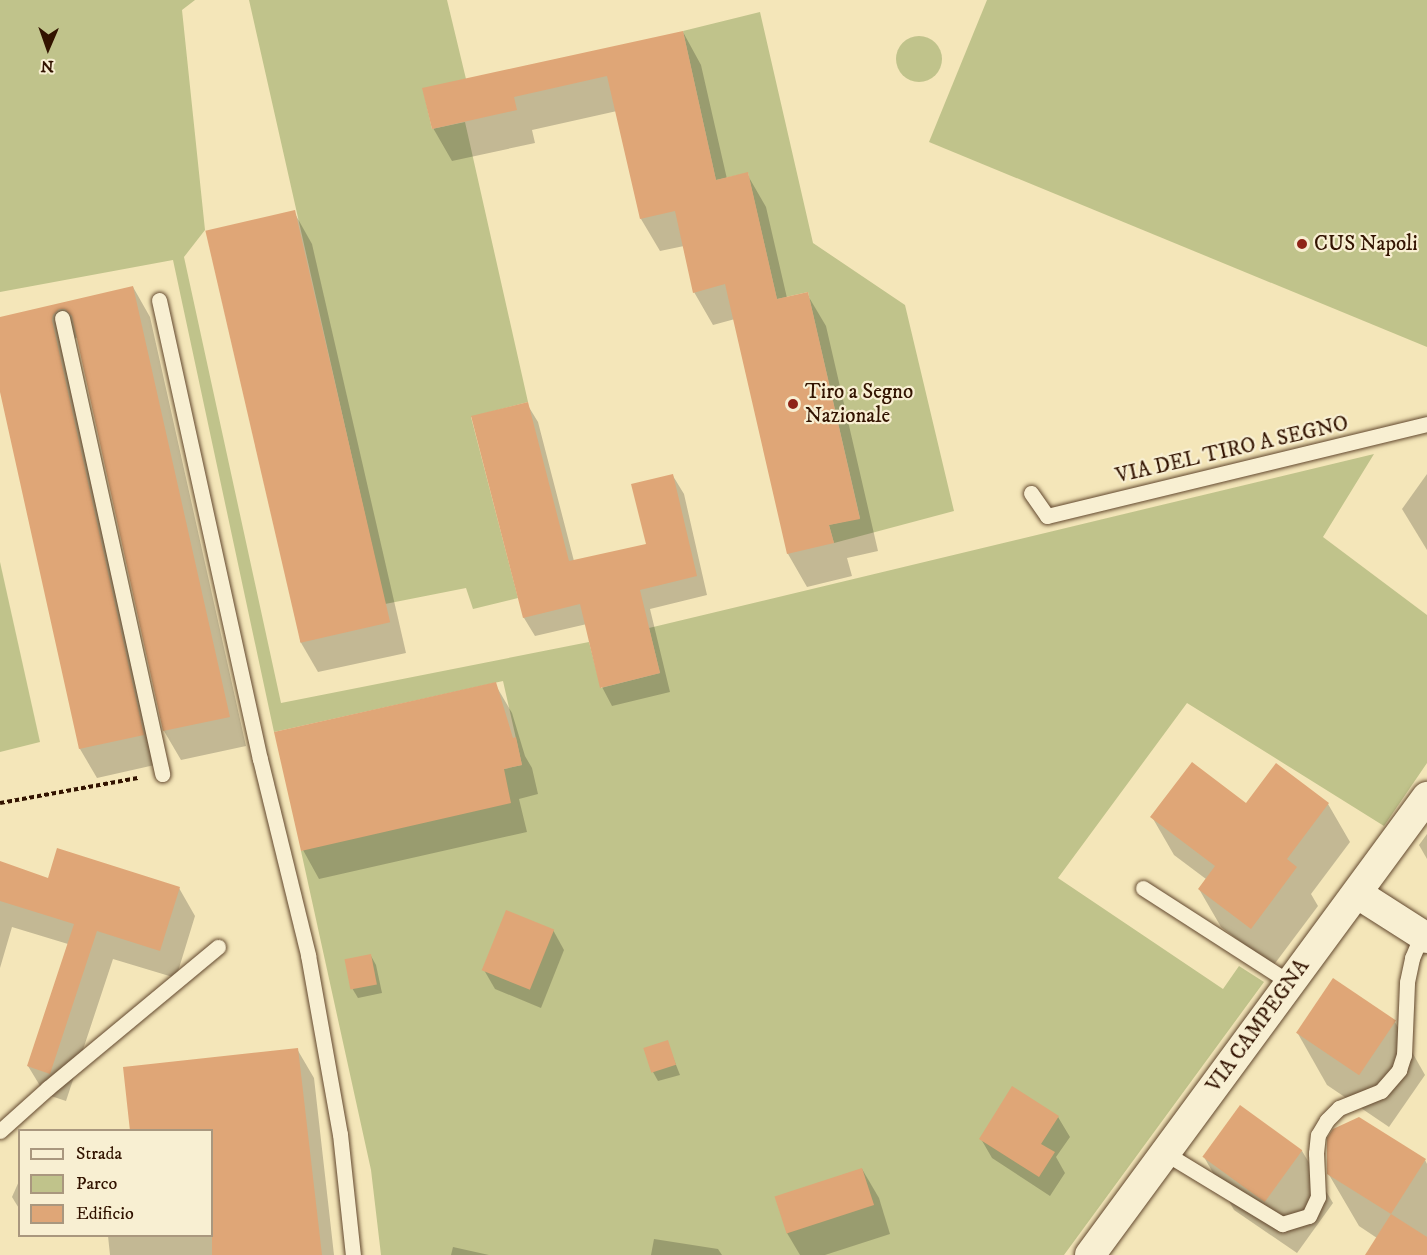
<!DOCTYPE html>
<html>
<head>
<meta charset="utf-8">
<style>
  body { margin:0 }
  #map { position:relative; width:1427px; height:1255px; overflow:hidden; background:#f4e6b9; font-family:"IM FELL DW Pica",serif }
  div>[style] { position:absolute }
  .green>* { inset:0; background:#c0c38b }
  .round { border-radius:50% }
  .shadow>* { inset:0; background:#0003 }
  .building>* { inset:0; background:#dfa677; transform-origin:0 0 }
  .path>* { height:4px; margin-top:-2px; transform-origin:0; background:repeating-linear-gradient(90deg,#321300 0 4.5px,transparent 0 7.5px) }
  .roads { filter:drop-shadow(0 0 2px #62482e) drop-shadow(0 0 2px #62482e) }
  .service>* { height:15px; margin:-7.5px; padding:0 7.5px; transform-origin:7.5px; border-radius:7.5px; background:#f8efd2 }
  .minor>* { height:30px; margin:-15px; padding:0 15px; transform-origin:15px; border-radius:15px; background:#f8efd2 }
  .dots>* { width:16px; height:16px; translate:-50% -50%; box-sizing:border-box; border:3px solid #f8efd2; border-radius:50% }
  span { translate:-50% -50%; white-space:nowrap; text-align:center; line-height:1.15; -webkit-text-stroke:4.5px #f8efd2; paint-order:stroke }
  .poi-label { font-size:21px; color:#321300 }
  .left { translate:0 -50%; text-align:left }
  .street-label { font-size:21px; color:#321300 }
  .legend { position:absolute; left:18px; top:1129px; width:195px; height:108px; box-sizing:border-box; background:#f8efd2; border:2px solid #a9977e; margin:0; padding:8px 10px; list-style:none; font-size:18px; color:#321300 }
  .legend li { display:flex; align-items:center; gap:12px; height:30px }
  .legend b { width:30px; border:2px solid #a9977e }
  .north { position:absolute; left:18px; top:18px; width:60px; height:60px; -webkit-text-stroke:4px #f8efd2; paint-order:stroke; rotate:182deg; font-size:16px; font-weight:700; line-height:24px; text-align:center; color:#321300 }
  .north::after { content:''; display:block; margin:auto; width:21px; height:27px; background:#321300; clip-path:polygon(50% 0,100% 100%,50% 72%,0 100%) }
</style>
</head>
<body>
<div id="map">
  <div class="green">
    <i style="clip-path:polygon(0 0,195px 0,182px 10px,205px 230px,184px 257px,281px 703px,589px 642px,601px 688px,660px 673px,649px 628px,1374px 454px,1323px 537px,1427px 615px,1427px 763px,1384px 826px,1187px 703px,1058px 878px,1223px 989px,1239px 966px,1264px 982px,1064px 1255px,381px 1255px,371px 1170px,301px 851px,504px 769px,522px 765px,503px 681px,274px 732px,173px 260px,0 292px)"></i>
    <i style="clip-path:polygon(249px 0,447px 0,466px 79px,423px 89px,432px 129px,465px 122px,528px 402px,471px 417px,518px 598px,473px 609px,466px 588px,385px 604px)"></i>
    <i style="clip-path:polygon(987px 0,1427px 0,1427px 347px,929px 142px)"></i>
    <i style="clip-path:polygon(760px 12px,813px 243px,905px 305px,954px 511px,834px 543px,829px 525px,860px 518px,808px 292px,777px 299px,748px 173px,716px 180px,683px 31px)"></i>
    <i class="round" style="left:896px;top:36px;width:46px;height:46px"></i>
    <i style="clip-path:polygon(0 562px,40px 742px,0 752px)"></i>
  </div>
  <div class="shadow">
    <i style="clip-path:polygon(683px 32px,701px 65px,727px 179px,747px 174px,766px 207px,787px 298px,807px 294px,826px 326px,878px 551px,847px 558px,852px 576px,807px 587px,788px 554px,735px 319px,713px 325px,694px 292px,684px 246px,660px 251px,641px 219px,617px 111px,532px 130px,535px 143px,452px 161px,433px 128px,424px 90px)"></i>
    <i style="clip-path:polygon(294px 212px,312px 244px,406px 653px,318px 672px,300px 641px)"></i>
    <i style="clip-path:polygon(133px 287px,150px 317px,246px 746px,181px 760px,164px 731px,78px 337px,71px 341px,159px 764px,97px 778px,80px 749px,0 385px,0 318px)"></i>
    <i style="clip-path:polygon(527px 404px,538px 422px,574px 561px,648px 545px,673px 476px,684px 494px,707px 595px,650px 609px,670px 692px,612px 706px,602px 687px,587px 624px,535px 636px,524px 618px)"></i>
    <i style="clip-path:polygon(1427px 474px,1427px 550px,1402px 509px)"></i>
    <i style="clip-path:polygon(495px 684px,512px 713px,525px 756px,532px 768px,538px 794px,519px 799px,527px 832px,319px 879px,303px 850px)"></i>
    <i style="clip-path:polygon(1276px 765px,1328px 804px,1350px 842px,1311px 894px,1318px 906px,1273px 966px,1221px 927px,1199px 889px,1206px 879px,1174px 855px,1152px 817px,1246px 805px)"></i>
    <i style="clip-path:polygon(1427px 834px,1427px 859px,1419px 845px)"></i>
    <i style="clip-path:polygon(0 862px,49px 880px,179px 888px,195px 916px,176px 978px,113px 959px,66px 1101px,45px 1094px,28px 1066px,68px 944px,12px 927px,0 968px)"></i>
    <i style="clip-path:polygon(553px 930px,564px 950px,541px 1008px,495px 989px,484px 970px)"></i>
    <i style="clip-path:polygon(371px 956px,376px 965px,382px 993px,358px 998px,352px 988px)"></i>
    <i style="clip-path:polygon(1395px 1022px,1425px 1075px,1389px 1127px,1327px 1085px,1297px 1032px)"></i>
    <i style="clip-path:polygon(667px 1042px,680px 1075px,658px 1081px,653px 1072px)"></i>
    <i style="clip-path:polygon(297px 1049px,314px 1078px,334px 1255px,110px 1255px,108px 1236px,212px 1236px,212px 1130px)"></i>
    <i style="clip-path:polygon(1058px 1117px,1070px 1137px,1056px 1157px,1065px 1173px,1050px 1196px,992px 1158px,981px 1139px)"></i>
    <i style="clip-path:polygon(1302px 1151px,1333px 1203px,1297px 1253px,1234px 1210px,1204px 1157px)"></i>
    <i style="clip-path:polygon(1425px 1160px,1427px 1164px,1427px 1255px,1367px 1255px,1377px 1238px,1359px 1226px,1328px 1173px)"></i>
    <i style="clip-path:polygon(862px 1169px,879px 1198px,890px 1234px,825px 1255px,800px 1255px,787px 1233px,776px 1197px)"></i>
    <i style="clip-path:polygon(20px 1179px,20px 1210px,12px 1197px)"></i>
    <i style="clip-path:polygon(654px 1239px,718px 1249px,722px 1255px,651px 1255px)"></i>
    <i style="clip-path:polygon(453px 1247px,489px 1255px,451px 1255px)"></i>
  </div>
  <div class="building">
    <i style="clip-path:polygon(683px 31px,716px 180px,748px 172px,777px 299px,808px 292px,860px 519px,829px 525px,834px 543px,787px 554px,725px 284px,693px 293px,675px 211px,640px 219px,607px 76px,514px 97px,517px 110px,432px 129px,422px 88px)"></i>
    <i style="left:295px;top:210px;width:423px;height:92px;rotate:77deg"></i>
    <i style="clip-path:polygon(133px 286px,230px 717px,163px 731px,72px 316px,65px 309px,59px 309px,53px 315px,52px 320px,144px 735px,79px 749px,0 392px,0 317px)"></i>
    <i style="clip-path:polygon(528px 402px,569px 561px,646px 544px,631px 484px,673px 474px,697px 576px,640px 590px,660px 673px,600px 688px,580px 604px,523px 618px,471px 416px)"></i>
    <i style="clip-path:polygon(496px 682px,513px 738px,516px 737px,522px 765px,504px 769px,511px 803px,301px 851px,274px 732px)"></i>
    <i style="clip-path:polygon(1192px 762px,1246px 803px,1276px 763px,1329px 803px,1287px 859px,1297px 867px,1251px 929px,1198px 889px,1215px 866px,1150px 817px)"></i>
    <i style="clip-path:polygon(57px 848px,180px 887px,160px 951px,97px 931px,50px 1074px,27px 1066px,74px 924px,0 901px,0 861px,48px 878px)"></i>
    <i style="left:506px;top:910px;width:52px;height:65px;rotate:22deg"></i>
    <i style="left:371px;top:954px;width:31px;height:27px;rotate:79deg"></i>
    <i style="left:1333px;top:978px;width:76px;height:66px;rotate:34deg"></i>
    <i style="left:668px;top:1040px;width:26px;height:26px;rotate:72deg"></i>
    <i style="clip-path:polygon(298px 1048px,322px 1255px,212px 1255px,212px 1131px,130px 1131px,123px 1067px)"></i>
    <i style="clip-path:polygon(1012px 1086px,1059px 1116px,1041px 1144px,1055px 1152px,1039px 1177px,979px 1139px)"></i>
    <i style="left:1240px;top:1105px;width:77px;height:64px;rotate:36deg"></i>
    <i style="clip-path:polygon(1359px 1117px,1426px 1159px,1391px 1214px,1327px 1174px,1327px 1138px,1333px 1129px)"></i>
    <i style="left:862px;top:1168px;width:39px;height:92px;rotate:72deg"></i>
    <i style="clip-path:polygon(1391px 1214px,1427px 1237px,1427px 1255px,1365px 1255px)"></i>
  </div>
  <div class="path">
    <i style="left:0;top:803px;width:140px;rotate:-10.3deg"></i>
  </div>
  <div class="roads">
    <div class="service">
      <i style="left:159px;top:300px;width:470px;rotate:77.6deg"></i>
      <i style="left:260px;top:759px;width:202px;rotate:76.2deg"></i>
      <i style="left:308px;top:955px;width:182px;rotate:79.9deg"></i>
      <i style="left:340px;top:1134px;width:122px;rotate:83.9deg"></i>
      <i style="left:62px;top:318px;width:467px;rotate:77.6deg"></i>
      <i style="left:1031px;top:493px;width:28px;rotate:55deg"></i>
      <i style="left:1047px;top:516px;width:391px;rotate:-13.6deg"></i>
      <i style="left:1143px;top:888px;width:174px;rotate:32.8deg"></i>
      <i style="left:0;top:1131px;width:64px;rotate:-41.9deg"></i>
      <i style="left:48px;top:1088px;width:221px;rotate:-39.7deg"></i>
      <i style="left:1165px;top:1153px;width:137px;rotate:31.3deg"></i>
      <i style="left:1282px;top:1224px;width:28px;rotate:-17deg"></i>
      <i style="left:1309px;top:1216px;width:21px;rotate:-65deg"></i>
      <i style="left:1318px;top:1197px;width:44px;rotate:-92.6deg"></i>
      <i style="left:1316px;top:1153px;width:18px;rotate:-84deg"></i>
      <i style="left:1318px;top:1135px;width:17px;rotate:-59deg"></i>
      <i style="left:1327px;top:1120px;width:17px;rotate:-45deg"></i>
      <i style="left:1339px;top:1108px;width:45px;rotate:-22deg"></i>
      <i style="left:1381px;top:1091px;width:28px;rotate:-49deg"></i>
      <i style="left:1399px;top:1070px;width:16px;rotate:-72deg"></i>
      <i style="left:1404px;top:1055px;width:73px;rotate:-87.6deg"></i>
      <i style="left:1407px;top:982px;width:25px;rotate:-78deg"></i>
      <i style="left:1412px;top:958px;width:25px;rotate:-67deg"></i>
    </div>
    <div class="minor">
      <i style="left:1358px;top:894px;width:82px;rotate:32.5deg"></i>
      <i style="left:1090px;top:1255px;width:569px;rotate:-53.65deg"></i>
    </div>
  </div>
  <div class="dots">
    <i style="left:1302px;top:244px;background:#8f2418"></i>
    <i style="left:793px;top:404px;background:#8f2418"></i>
  </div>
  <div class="poi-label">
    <span class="left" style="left:1314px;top:244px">CUS Napoli</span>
    <span class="left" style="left:805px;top:404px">Tiro a Segno<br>Nazionale</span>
  </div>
  <div class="street-label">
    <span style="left:1232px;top:450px;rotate:-13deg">VIA DEL TIRO A SEGNO</span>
    <span style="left:1258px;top:1026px;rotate:-54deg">VIA CAMPEGNA</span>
  </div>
  <ul class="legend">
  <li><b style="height:8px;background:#f8efd2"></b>Strada</li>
  <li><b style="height:16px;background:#c0c38b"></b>Parco</li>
  <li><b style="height:16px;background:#dfa677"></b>Edificio</li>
  </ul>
  <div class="north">N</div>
</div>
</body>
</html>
